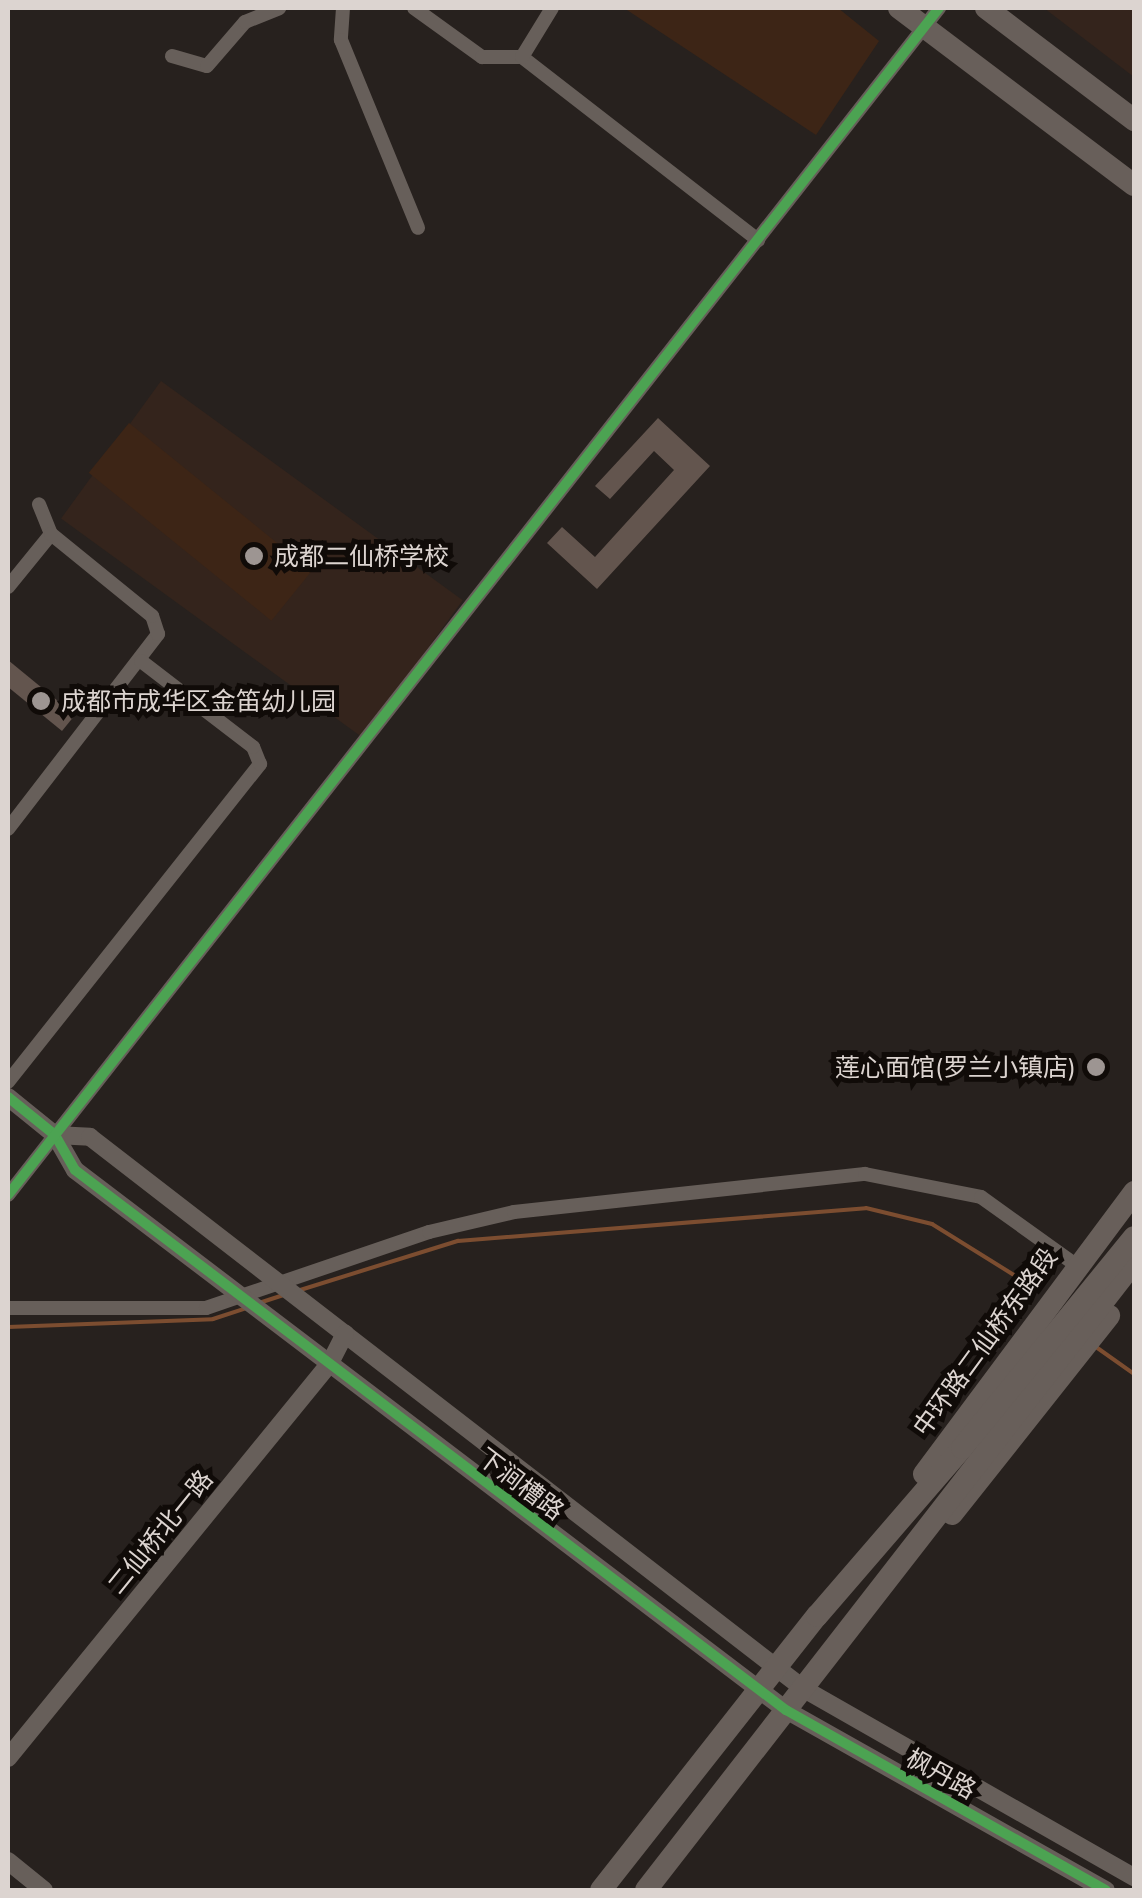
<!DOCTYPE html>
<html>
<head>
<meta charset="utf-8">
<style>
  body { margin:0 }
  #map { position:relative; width:1142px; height:1898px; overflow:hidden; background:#27211e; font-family:Mulish,"Noto Sans SC",sans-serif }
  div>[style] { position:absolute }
  .built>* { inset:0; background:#34241c; transform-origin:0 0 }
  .green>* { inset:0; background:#3d2516; transform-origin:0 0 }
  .stream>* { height:4px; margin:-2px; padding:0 2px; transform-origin:2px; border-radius:2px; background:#7c4d30 }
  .building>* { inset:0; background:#63554e }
  .minor>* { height:14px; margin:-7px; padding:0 7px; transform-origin:7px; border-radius:7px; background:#675f5a }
  .tertiary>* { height:18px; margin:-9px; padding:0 9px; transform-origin:9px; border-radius:9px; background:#675f5a }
  .primary>* { height:22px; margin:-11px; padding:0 11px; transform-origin:11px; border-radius:11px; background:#685f5a }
  .primary-bridge>* { height:22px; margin:-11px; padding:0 11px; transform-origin:11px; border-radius:11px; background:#685f5a }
  .cycleway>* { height:10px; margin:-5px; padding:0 5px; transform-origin:5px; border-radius:5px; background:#4ca352 }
  .dots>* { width:28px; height:28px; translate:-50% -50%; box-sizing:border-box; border:5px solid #100b08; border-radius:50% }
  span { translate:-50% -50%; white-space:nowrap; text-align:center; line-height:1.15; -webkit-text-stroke:10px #100b08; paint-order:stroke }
  .poi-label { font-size:25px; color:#dcd4d0 }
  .left { translate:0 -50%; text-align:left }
  .right { translate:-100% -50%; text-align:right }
  .street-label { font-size:25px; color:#dcd4d0 }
  .frame { position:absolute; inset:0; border:10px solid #dcd4d0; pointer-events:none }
</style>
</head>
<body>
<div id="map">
  <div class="built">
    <i style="clip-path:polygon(1044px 8px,1134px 8px,1134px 77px)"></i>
    <i style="left:161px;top:381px;width:373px;height:170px;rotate:36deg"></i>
  </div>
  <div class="green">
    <i style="clip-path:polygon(624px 8px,838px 8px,879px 41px,816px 135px)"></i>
    <i style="left:129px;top:423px;width:235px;height:64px;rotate:39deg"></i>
  </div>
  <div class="stream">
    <i style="left:297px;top:1291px;width:169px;rotate:-17.3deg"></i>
    <i style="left:458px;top:1241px;width:409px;rotate:-4.6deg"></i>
    <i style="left:866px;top:1208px;width:68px;rotate:13.6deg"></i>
    <i style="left:932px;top:1224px;width:115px;rotate:31.9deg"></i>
    <i style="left:259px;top:1303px;width:25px;rotate:-18deg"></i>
    <i style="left:8px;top:1327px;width:205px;rotate:-2.2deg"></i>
    <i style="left:213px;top:1319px;width:35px;rotate:-18deg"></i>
    <i style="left:1096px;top:1347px;width:47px;rotate:35.4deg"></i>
  </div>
  <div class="building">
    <i style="clip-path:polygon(658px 418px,710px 466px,597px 589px,547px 543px,562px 527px,595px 557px,674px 470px,654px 451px,610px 499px,595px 486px)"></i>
    <i style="clip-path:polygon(8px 660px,75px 715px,62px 731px,8px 687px)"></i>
  </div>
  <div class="minor">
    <i style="left:343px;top:8px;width:32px;rotate:94deg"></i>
    <i style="left:341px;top:40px;width:203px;rotate:67.7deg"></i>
    <i style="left:414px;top:8px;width:84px;rotate:35.8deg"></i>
    <i style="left:482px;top:57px;width:40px"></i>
    <i style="left:522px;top:57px;width:299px;rotate:37.8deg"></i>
    <i style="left:172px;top:56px;width:36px;rotate:16deg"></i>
    <i style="left:207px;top:66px;width:58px;rotate:-49.2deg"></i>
    <i style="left:245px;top:22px;width:37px;rotate:-22deg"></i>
    <i style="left:522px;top:57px;width:57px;rotate:-58.5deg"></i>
    <i style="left:8px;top:587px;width:68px;rotate:-50.9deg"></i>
    <i style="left:51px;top:534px;width:32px;rotate:-112deg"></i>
    <i style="left:8px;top:829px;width:246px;rotate:-52.4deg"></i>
    <i style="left:158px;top:634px;width:19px;rotate:-108deg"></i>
    <i style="left:152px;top:616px;width:130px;rotate:-140.9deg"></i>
    <i style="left:8px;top:1082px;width:406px;rotate:-51.6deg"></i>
    <i style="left:260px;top:764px;width:18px;rotate:-112deg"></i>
    <i style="left:253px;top:747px;width:141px;rotate:-142.5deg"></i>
    <i style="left:8px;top:1195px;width:1509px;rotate:-51.89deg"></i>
    <i style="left:8px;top:1308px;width:198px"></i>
    <i style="left:206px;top:1308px;width:236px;rotate:-18.8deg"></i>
    <i style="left:429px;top:1232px;width:87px;rotate:-13.2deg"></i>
    <i style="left:514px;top:1212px;width:353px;rotate:-6.2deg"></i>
    <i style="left:865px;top:1174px;width:118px;rotate:11.2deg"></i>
    <i style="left:981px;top:1197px;width:117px;rotate:35.6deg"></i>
  </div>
  <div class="tertiary">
    <i style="left:8px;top:1097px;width:60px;rotate:39deg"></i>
    <i style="left:55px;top:1135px;width:40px;rotate:60.3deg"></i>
    <i style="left:75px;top:1170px;width:893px;rotate:37.22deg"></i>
    <i style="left:786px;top:1710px;width:367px;rotate:29.4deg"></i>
    <i style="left:55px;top:1135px;width:35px;rotate:3deg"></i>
    <i style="left:90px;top:1137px;width:902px;rotate:37.71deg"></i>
    <i style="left:804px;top:1689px;width:380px;rotate:29.7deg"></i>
    <i style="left:8px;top:1758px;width:510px;rotate:-50.81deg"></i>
    <i style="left:330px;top:1363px;width:33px;rotate:-63deg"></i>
    <i style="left:8px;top:1861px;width:46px;rotate:38.9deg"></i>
  </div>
  <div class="primary">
    <i style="left:899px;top:8px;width:294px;rotate:37deg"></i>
    <i style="left:986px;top:8px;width:186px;rotate:37.1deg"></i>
    <i style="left:924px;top:1474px;width:352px;rotate:-53.3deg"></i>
    <i style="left:952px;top:1514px;width:253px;rotate:-51.6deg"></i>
    <i style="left:601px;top:1890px;width:349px;rotate:-51.8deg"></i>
    <i style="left:817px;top:1616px;width:222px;rotate:-49.2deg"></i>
    <i style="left:646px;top:1890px;width:795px;rotate:-52.15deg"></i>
  </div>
  <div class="primary-bridge">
    <i style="left:962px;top:1448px;width:272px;rotate:-50.8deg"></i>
  </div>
  <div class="cycleway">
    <i style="left:8px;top:1097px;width:60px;rotate:39deg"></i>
    <i style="left:55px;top:1135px;width:40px;rotate:60.3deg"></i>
    <i style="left:75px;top:1170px;width:893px;rotate:37.22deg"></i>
    <i style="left:786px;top:1710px;width:367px;rotate:29.4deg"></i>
    <i style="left:8px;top:1195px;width:1509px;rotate:-51.89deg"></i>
  </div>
  <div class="dots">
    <i style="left:254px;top:556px;background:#9d9592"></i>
    <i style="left:41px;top:701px;background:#9d9592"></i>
    <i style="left:1096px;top:1067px;background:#9d9592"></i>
  </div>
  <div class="poi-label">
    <span class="left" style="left:274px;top:556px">成都二仙桥学校</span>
    <span class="left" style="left:61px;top:701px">成都市成华区金笛幼儿园</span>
    <span class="right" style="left:1076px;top:1067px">莲心面馆(罗兰小镇店)</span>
  </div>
  <div class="street-label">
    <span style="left:985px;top:1342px;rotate:-54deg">中环路二仙桥东路段</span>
    <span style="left:521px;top:1484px;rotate:37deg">下涧槽路</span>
    <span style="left:160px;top:1532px;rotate:-51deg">二仙桥北一路</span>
    <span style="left:941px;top:1774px;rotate:29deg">枫丹路</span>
  </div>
  <div class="frame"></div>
</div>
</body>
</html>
